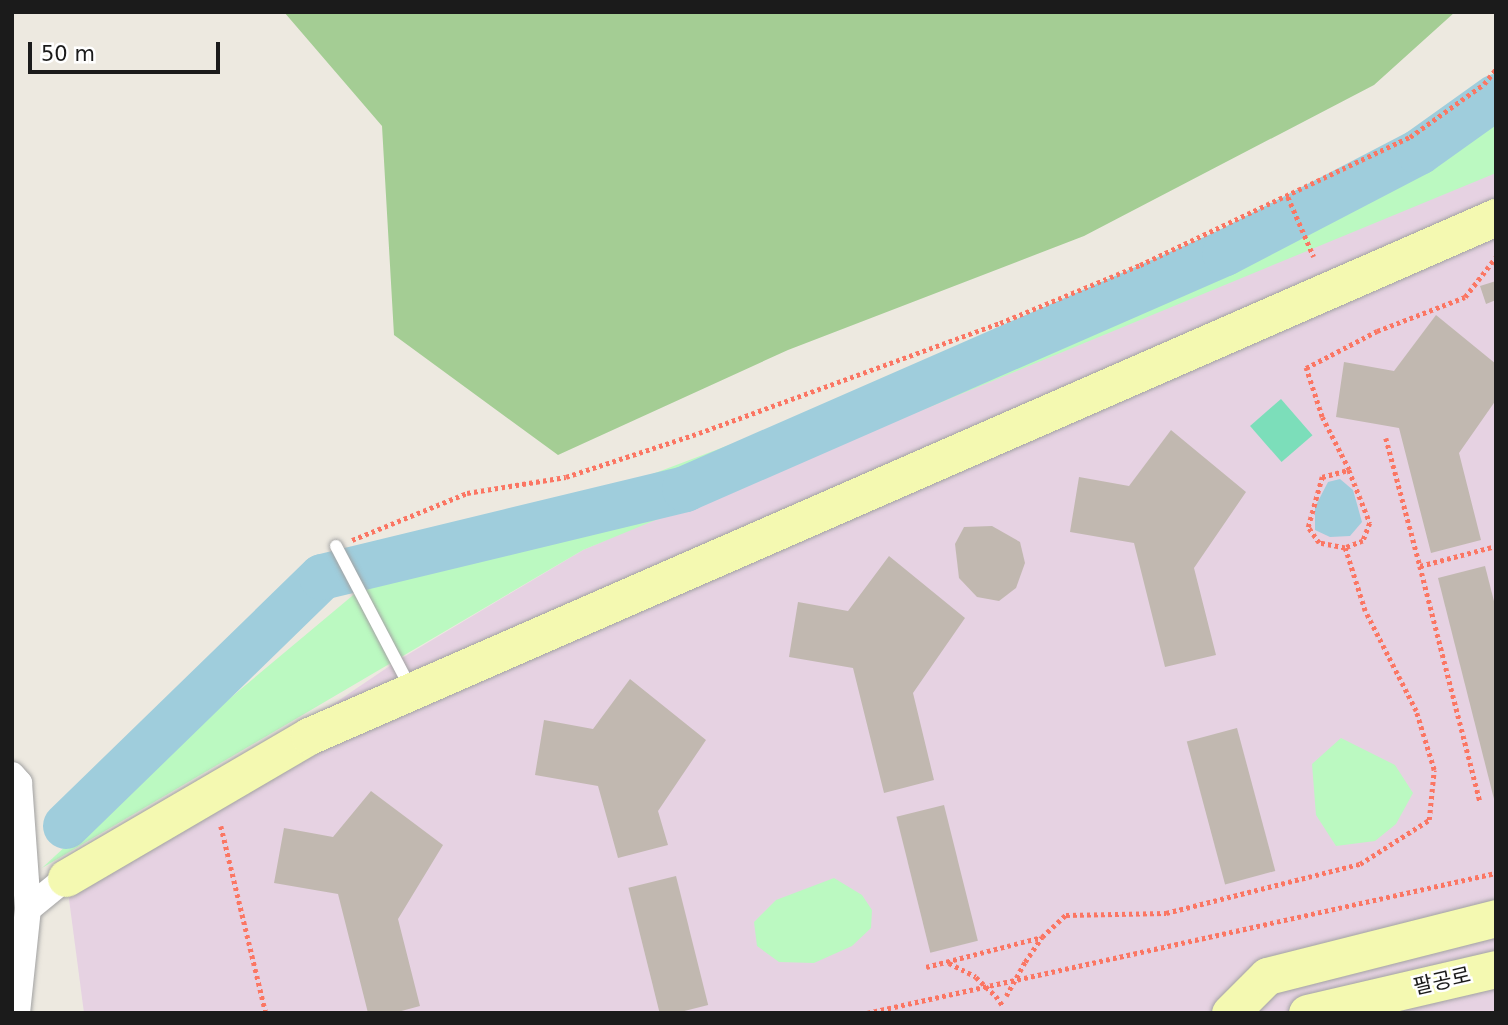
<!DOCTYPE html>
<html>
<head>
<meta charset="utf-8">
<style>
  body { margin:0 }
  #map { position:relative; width:1508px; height:1025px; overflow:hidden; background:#ede9e0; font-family:"DejaVu Sans","Noto Sans KR",sans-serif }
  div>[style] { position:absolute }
  .industrial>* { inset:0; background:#e6d2e2 }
  .forest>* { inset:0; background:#a4cd94 }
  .park>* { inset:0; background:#bbf9c1 }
  .pitch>* { inset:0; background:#7cdeba; transform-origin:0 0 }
  .water>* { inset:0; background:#9fcddc }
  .river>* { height:46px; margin:-23px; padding:0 23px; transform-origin:23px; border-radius:23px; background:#9fcddc }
  .building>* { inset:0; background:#c1b8b0; transform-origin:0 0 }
  .path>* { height:4.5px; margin-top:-2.25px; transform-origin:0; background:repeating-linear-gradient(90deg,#fb7663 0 3.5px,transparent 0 7px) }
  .roads { filter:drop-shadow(0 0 2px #a2a2a2) drop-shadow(0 0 2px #a2a2a2) }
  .lane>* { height:12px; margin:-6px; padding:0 6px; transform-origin:6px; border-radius:6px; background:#fff }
  .street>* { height:26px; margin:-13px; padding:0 13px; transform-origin:13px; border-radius:13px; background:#fff }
  .secondary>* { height:37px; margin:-18.5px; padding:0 18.5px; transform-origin:18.5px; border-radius:18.5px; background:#f4f9b1 }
  .path-bridge>* { height:4.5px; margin-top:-2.25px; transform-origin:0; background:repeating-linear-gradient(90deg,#fb7663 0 3.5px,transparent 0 7px) }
  span { translate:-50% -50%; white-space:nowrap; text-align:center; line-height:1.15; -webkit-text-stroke:5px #fff; paint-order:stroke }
  .street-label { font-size:21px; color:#1b1b1b }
  .frame { position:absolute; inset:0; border:14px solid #1b1b1b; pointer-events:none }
  .scale { position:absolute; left:28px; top:42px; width:192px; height:32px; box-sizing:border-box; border:4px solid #1b1b1b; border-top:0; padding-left:9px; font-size:21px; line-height:24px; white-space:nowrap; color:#1b1b1b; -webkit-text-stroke:5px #fff; paint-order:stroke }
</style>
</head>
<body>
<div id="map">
  <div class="industrial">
    <i style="clip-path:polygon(1496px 157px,1496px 1013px,84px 1013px,67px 884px,397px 661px,583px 550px)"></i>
  </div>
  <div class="forest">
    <i style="clip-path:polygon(284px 12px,1455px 12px,1374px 85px,1084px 236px,788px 350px,558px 455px,394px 335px,382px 126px)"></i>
  </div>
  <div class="park">
    <i style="clip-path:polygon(1496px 91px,1496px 173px,583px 550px,42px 868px,186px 735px,370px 581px,1086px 310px)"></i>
    <i style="clip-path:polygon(1341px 738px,1395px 765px,1413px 793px,1396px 824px,1375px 841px,1336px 846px,1316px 815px,1312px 764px)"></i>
    <i style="clip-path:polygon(834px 878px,862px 895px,872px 910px,871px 928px,852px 946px,814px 963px,779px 962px,757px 946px,754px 922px,776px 900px)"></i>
  </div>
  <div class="pitch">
    <i style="left:1281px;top:399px;width:48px;height:41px;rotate:49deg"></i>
  </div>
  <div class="water">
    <i style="clip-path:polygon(1340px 479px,1353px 490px,1362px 522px,1350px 536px,1330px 537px,1315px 530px,1315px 507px,1328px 482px)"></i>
  </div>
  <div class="river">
    <i style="left:66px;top:826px;width:357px;rotate:-44.2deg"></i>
    <i style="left:322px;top:577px;width:374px;rotate:-13.6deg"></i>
    <i style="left:685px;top:489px;width:589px;rotate:-23.61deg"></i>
    <i style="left:1225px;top:253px;width:219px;rotate:-27.5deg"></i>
    <i style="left:1419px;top:152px;width:95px;rotate:-35.5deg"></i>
  </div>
  <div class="building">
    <i style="clip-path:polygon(1496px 281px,1496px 300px,1486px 304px,1480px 286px)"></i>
    <i style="clip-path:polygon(1436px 315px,1496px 364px,1496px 400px,1459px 453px,1481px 540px,1431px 553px,1399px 428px,1336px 417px,1344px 362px,1394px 371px)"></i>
    <i style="clip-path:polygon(1171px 430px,1246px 492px,1194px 568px,1216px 655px,1165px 667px,1134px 543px,1070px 532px,1079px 477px,1129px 486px)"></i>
    <i style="clip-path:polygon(992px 526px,1020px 542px,1025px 563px,1016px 588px,999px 601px,977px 597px,959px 578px,955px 544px,964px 527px)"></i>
    <i style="clip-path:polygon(889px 556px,965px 618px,913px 693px,934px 780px,884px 793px,853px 668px,789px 657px,798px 602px,848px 611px)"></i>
    <i style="clip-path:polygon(1485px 566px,1496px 609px,1495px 803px,1438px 578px)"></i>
    <i style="clip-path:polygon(630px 679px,706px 740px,658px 811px,668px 845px,618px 858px,598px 786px,535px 775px,544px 720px,593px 729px)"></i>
    <i style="left:1237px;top:728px;width:148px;height:52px;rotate:75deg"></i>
    <i style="clip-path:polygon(371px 791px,443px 845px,398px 919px,420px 1006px,394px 1013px,368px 1013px,338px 894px,274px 883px,284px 828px,333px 837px)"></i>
    <i style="left:944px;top:805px;width:140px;height:49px;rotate:76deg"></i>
    <i style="left:676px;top:876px;width:133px;height:49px;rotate:76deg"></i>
  </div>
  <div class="path">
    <i style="left:1288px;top:197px;width:65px;rotate:66.6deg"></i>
    <i style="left:1386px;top:438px;width:132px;rotate:75.1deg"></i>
    <i style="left:1420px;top:566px;width:79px;rotate:-14.7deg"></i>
    <i style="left:1349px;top:470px;width:59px;rotate:-117deg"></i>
    <i style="left:1322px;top:417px;width:52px;rotate:-108.1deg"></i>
    <i style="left:1306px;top:368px;width:80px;rotate:-27.5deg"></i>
    <i style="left:1377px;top:331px;width:94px;rotate:-21.1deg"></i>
    <i style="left:1465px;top:297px;width:51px;rotate:-52.2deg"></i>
    <i style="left:352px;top:540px;width:124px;rotate:-22.2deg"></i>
    <i style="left:467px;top:493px;width:100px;rotate:-9.2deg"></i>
    <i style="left:566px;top:477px;width:140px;rotate:-18.3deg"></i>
    <i style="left:699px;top:433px;width:320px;rotate:-20.1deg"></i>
    <i style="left:1000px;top:323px;width:152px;rotate:-22.5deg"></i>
    <i style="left:1140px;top:265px;width:299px;rotate:-25.4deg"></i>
    <i style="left:1410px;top:137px;width:91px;rotate:-35.6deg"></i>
    <i style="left:1484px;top:84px;width:19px;rotate:-51deg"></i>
    <i style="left:1420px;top:566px;width:244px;rotate:75.7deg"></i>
    <i style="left:221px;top:826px;width:192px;rotate:76.5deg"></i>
    <i style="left:1025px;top:962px;width:30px;rotate:-56deg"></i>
    <i style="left:949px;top:963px;width:30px;rotate:27deg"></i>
    <i style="left:926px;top:967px;width:120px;rotate:-14.5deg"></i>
    <i style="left:1042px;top:937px;width:33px;rotate:-43deg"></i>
    <i style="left:1066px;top:915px;width:100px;rotate:-1.1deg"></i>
    <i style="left:1166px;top:913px;width:200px;rotate:-14.2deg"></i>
    <i style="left:1360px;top:864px;width:82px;rotate:-32.5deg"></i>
    <i style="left:1429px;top:820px;width:50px;rotate:-84.3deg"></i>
    <i style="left:1434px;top:770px;width:62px;rotate:-107deg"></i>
    <i style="left:1416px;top:711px;width:112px;rotate:-117deg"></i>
    <i style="left:1365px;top:611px;width:66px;rotate:-107.6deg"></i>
    <i style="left:1345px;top:548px;width:26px;rotate:-169deg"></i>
    <i style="left:1319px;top:543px;width:19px;rotate:-125deg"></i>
    <i style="left:1308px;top:527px;width:52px;rotate:-74.4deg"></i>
    <i style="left:1322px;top:477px;width:28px;rotate:-15deg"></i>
    <i style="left:1349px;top:470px;width:57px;rotate:68.4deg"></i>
    <i style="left:1370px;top:523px;width:19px;rotate:111deg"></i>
    <i style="left:1363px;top:541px;width:19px;rotate:159deg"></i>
    <i style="left:996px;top:996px;width:12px;rotate:55deg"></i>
    <i style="left:867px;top:1013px;width:644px;rotate:-12.55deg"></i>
  </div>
  <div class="roads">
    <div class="lane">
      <i style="left:336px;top:546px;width:161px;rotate:62.3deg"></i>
    </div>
    <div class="street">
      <i style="left:12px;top:775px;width:11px;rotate:49deg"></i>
      <i style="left:19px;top:783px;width:126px;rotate:85.9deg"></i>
      <i style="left:17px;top:1013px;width:105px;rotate:-84deg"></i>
      <i style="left:28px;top:909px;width:49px;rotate:-39.2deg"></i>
    </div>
    <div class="secondary">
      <i style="left:66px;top:878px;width:281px;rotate:-30.3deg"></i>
      <i style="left:309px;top:736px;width:1296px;rotate:-23.62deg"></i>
      <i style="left:1230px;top:1013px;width:52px;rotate:-45deg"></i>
      <i style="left:1267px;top:976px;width:236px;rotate:-14.2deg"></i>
      <i style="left:1307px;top:1013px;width:194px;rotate:-13.1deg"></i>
    </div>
  </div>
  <div class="path-bridge">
    <i style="left:976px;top:977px;width:28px;rotate:44deg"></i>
    <i style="left:1006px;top:996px;width:39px;rotate:-61deg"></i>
  </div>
  <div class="street-label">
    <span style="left:1442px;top:981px;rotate:-13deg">팔공로</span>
  </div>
  <div class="frame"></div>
  <div class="scale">50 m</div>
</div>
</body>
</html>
